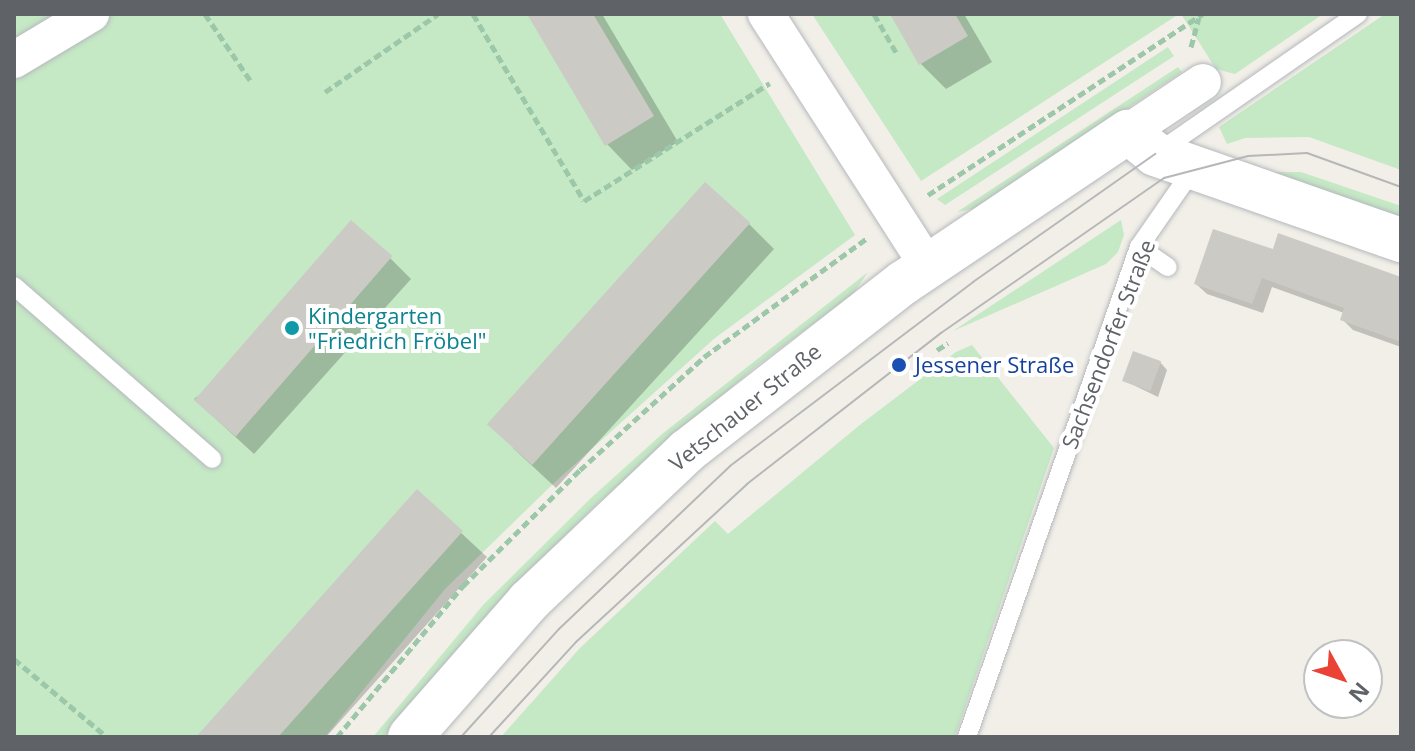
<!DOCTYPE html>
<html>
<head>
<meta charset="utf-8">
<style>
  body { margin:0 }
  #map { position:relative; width:1415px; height:751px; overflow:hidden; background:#f1efe8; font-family:"Open Sans",sans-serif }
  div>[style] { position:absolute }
  .green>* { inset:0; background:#c5e8c5 }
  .shadow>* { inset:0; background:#0003 }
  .building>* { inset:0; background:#cccac5; transform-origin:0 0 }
  .path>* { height:5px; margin-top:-2.5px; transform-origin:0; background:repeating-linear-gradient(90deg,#9cc7a9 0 8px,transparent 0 12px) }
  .roads { filter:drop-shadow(0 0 2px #b5b8bc) drop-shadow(0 0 2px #b5b8bc) }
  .service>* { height:18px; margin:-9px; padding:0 9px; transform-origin:9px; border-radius:9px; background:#fff }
  .minor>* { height:36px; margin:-18px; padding:0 18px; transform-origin:18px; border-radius:18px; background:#fff }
  .tertiary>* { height:44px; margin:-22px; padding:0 22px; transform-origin:22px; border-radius:22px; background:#fff }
  .tram>* { height:2px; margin:-1px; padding:0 1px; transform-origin:1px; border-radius:1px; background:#b6b7b8 }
  .dots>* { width:22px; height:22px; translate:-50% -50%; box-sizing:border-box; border:4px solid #fff; border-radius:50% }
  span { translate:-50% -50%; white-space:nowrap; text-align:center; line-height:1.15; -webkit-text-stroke:8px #fff; paint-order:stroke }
  .culture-label { font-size:22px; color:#0d838f }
  .left { translate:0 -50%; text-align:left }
  .street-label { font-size:22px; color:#5f6368 }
  .transit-label { font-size:22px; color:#164399 }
  .frame { position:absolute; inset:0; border:16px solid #5f6368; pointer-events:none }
  .north { position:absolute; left:1303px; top:639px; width:80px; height:80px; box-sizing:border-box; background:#fff; border:2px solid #bfc1c3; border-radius:50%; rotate:130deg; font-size:22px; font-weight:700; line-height:32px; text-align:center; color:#5f6368 }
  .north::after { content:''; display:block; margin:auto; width:28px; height:36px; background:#ea4335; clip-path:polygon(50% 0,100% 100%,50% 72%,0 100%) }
</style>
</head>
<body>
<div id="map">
  <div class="green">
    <i style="clip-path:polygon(14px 14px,720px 14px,855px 235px,715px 338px,555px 482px,445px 589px,325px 737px,14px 737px)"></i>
    <i style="clip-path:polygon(812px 14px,1179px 14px,921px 181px)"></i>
    <i style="clip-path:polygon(1181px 14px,1323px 14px,1235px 74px,1216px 69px)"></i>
    <i style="clip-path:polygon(1385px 14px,1401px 14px,1401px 170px,1309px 137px,1245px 138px,1227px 144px,1219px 127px)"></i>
    <i style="clip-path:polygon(1168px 47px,1174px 56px,945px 205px,937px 199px)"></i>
    <i style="clip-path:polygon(1178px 67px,1182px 72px,977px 208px,957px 212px)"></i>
    <i style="clip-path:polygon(1256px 172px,1301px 172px,1401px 206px,1401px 222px)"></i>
    <i style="clip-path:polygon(1121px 220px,1124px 235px,1118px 252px,1106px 264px,953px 331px)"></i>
    <i style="clip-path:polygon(868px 272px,853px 294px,754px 368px,597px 504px,490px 612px,384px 737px,373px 737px,484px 604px,591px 498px,662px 434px)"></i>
    <i style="clip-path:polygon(972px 345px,1054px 448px,955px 737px,501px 737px,580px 648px,715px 521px,728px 534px,861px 424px,956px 352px)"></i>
  </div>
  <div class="shadow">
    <i style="clip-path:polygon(530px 14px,602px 14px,678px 142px,632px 170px,607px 144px)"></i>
    <i style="clip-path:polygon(892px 14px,964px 14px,992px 62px,946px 89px,921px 64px)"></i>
    <i style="clip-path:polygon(749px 224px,774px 249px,556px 488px,513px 448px)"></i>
    <i style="clip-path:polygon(1274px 251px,1401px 279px,1401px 347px,1353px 330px,1342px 319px,1344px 313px,1272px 287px,1263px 313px,1207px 294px,1196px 284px)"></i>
    <i style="clip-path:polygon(390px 258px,411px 279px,254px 454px,194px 399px)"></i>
    <i style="clip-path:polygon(1160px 362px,1167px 370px,1158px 397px,1125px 381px)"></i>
    <i style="clip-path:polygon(417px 492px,487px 557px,326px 737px,200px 737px)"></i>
  </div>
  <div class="building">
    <i style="clip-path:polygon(527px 14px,593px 14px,654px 116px,605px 146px)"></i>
    <i style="clip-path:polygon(890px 14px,955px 14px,968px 36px,919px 65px)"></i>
    <i style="left:705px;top:182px;width:61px;height:326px;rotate:42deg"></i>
    <i style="left:351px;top:220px;width:55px;height:239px;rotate:41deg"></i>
    <i style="clip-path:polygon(1213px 229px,1273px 249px,1278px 233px,1401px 277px,1401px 342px,1340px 320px,1344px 308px,1262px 278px,1252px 304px,1194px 284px)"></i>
    <i style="left:1133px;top:351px;width:30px;height:32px;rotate:20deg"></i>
    <i style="clip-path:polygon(417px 489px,463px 531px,278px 737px,196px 737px)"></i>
  </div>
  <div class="path">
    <i style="left:205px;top:14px;width:80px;rotate:55.7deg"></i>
    <i style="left:473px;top:14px;width:217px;rotate:59.3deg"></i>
    <i style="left:584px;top:201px;width:220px;rotate:-32.4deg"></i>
    <i style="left:874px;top:14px;width:46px;rotate:60.1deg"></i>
    <i style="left:1191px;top:47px;width:30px;rotate:-75deg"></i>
    <i style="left:325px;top:92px;width:137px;rotate:-34.6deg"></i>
    <i style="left:928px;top:195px;width:329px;rotate:-33.4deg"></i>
    <i style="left:937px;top:350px;width:13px;rotate:-32deg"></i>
    <i style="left:14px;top:659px;width:121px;rotate:40deg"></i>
    <i style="left:337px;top:737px;width:197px;rotate:-50.2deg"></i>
    <i style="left:463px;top:586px;width:165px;rotate:-44.8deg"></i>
    <i style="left:580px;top:470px;width:168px;rotate:-42.3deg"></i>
    <i style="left:704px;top:357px;width:202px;rotate:-36.1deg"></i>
  </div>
  <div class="roads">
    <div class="service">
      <i style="left:1160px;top:151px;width:241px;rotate:-34.7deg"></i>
      <i style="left:1139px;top:247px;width:35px;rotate:35deg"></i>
      <i style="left:14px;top:286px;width:263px;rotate:41.1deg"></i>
      <i style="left:967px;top:737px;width:519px;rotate:-70.66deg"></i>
      <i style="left:1139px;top:247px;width:96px;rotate:-55.2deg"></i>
    </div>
    <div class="minor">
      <i style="left:766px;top:14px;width:300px;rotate:57.3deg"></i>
      <i style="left:14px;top:60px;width:90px;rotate:-30.9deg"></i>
      <i style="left:1128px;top:132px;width:90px;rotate:-33.7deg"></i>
    </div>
    <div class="tertiary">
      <i style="left:410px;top:737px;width:181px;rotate:-48.8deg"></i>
      <i style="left:529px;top:601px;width:218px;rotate:-43.5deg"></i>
      <i style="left:687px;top:451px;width:274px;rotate:-37.9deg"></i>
      <i style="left:903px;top:283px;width:271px;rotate:-33.9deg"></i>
      <i style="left:1128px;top:132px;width:35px;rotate:39deg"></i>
      <i style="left:1155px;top:154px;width:261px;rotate:19.3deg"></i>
    </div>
  </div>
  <div class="tram">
    <i style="left:461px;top:737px;width:146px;rotate:-47.8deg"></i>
    <i style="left:559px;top:629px;width:236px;rotate:-43.6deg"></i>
    <i style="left:730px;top:466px;width:305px;rotate:-37.1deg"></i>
    <i style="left:973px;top:282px;width:223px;rotate:-35.1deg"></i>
    <i style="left:489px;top:737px;width:129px;rotate:-47.5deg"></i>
    <i style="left:576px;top:642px;width:233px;rotate:-42.7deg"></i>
    <i style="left:747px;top:484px;width:246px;rotate:-37.9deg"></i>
    <i style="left:941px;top:333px;width:272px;rotate:-34.8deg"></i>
    <i style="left:1164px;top:178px;width:87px;rotate:-14.7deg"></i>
    <i style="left:1248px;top:156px;width:59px;rotate:-2.9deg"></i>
    <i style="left:1307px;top:153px;width:100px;rotate:19.9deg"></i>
  </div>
  <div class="dots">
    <i style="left:292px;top:328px;background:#0f9aa8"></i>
    <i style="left:899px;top:365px;background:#1a4fb4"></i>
  </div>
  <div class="culture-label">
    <span class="left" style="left:308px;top:328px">Kindergarten<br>"Friedrich Fröbel"</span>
  </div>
  <div class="street-label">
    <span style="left:1108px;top:344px;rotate:-69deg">Sachsendorfer Straße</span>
    <span style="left:745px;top:407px;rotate:-39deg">Vetschauer Straße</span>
  </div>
  <div class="transit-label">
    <span class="left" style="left:915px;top:365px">Jessener Straße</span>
  </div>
  <div class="frame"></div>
  <div class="north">N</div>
</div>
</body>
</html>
